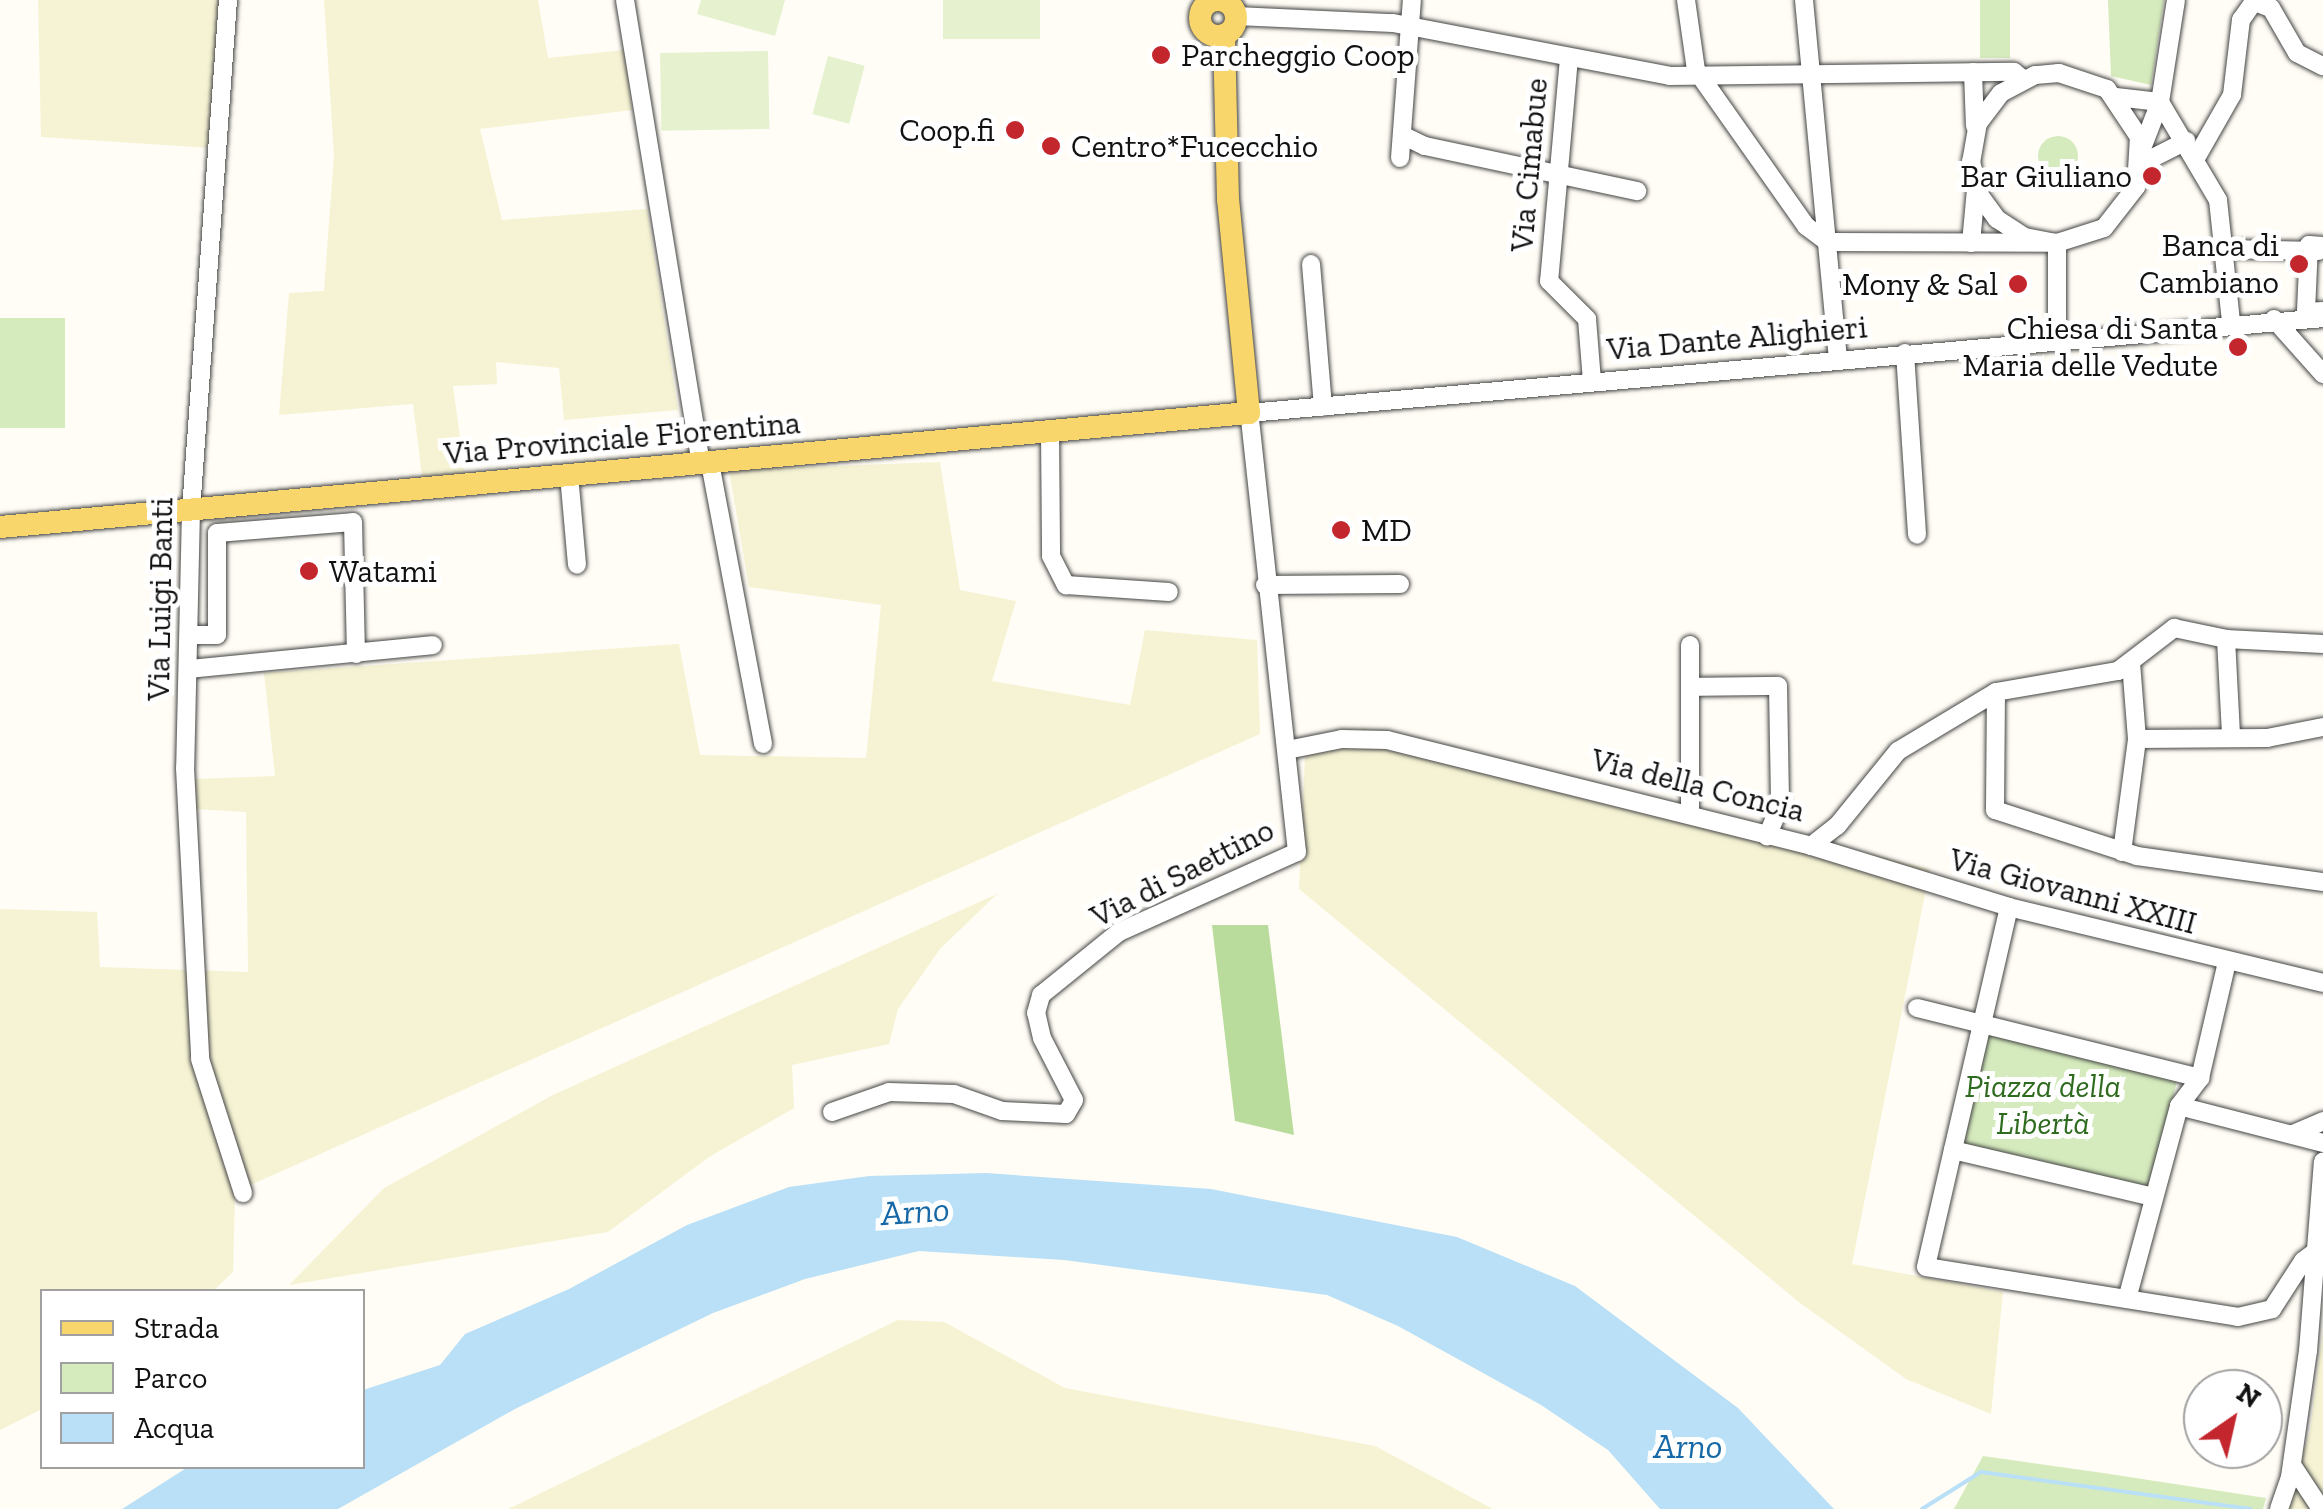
<!DOCTYPE html>
<html>
<head>
<meta charset="utf-8">
<style>
  body { margin:0 }
  #map { position:relative; width:2323px; height:1509px; overflow:hidden; background:#fffdf5; font-family:"Zilla Slab",serif }
  div>[style] { position:absolute }
  .farmland>* { inset:0; background:#f6f3d4 }
  .green>* { inset:0; background:#d5ebbd; transform-origin:0 0 }
  .round { border-radius:50% }
  .forest>* { inset:0; background:#b9dc9c }
  .pitch>* { inset:0; background:#e6f2cf; transform-origin:0 0 }
  .water>* { inset:0; background:#b9e0f7 }
  .stream>* { height:4px; margin:-2px; padding:0 2px; transform-origin:2px; border-radius:2px; background:#b9e0f7 }
  .roads { filter:drop-shadow(0 0 2px #444) drop-shadow(0 0 2px #444) }
  .minor>* { height:18px; margin:-9px; padding:0 9px; transform-origin:9px; border-radius:9px; background:#fff }
  .major>* { height:22px; margin:-11px; padding:0 11px; transform-origin:11px; border-radius:11px; background:#f9d66b }
  .major>.ring { margin:-11px; padding:0; box-sizing:content-box; background:none; border:22px solid #f9d66b; border-radius:50% }
  .dots>* { width:28px; height:28px; translate:-50% -50%; box-sizing:border-box; border:5px solid #fff; border-radius:50% }
  span { translate:-50% -50%; white-space:nowrap; text-align:center; line-height:1.15; -webkit-text-stroke:10px #fff; paint-order:stroke }
  .poi-label { font-size:32px; color:#111 }
  .left { translate:0 -50%; text-align:left }
  .right { translate:-100% -50%; text-align:right }
  .street-label { font-size:32px; color:#111 }
  .park-label { font-size:32px; color:#2f6b1f; font-style:italic }
  .water-label { font-size:35px; color:#1768a6; font-style:italic }
  .legend { position:absolute; left:40px; top:1289px; width:325px; height:180px; box-sizing:border-box; background:#fff; border:2px solid #a0a0a0; margin:0; padding:12px 18px; list-style:none; font-size:30px; color:#111 }
  .legend li { display:flex; align-items:center; gap:20px; height:50px }
  .legend b { width:50px; border:2px solid #a0a0a0 }
  .north { position:absolute; left:2183px; top:1369px; width:100px; height:100px; box-sizing:border-box; background:#fff; border:2px solid #a0a0a0; border-radius:50%; rotate:34deg; font-size:28px; font-weight:700; line-height:40px; text-align:center; color:#111 }
  .north::after { content:''; display:block; margin:auto; width:35px; height:45px; background:#c4262e; clip-path:polygon(50% 0,100% 100%,50% 72%,0 100%) }
</style>
</head>
<body>
<div id="map">
  <div class="farmland">
    <i style="clip-path:polygon(38px 0,223px 0,211px 148px,41px 137px)"></i>
    <i style="clip-path:polygon(324px 0,538px 0,548px 58px,624px 50px,632px 110px,480px 129px,502px 220px,647px 209px,678px 410px,564px 420px,559px 368px,496px 362px,497px 384px,453px 386px,465px 473px,422px 476px,413px 404px,279px 415px,289px 293px,324px 291px,334px 155px)"></i>
    <i style="clip-path:polygon(940px 462px,960px 590px,1016px 601px,992px 681px,1130px 705px,1145px 630px,1257px 640px,1260px 734px,235px 1192px,233px 1272px,213px 1291px,42px 1292px,42px 1409px,0 1430px,0 909px,97px 912px,100px 967px,248px 972px,246px 812px,195px 809px,192px 779px,275px 776px,264px 673px,679px 644px,700px 755px,866px 758px,881px 605px,749px 587px,729px 470px)"></i>
    <i style="clip-path:polygon(1363px 728px,1930px 869px,1852px 1264px,2003px 1292px,1991px 1414px,1906px 1379px,1800px 1303px,1299px 889px,1305px 757px)"></i>
    <i style="clip-path:polygon(997px 894px,940px 949px,898px 1009px,889px 1044px,792px 1065px,794px 1108px,709px 1157px,608px 1232px,289px 1285px,384px 1188px,553px 1095px)"></i>
    <i style="clip-path:polygon(898px 1320px,944px 1322px,1065px 1388px,1375px 1446px,1493px 1509px,508px 1509px)"></i>
    <i style="clip-path:polygon(2323px 1328px,2323px 1509px,2285px 1509px,2310px 1431px)"></i>
  </div>
  <div class="green">
    <i style="left:1980px;top:0;width:30px;height:58px"></i>
    <i style="clip-path:polygon(2108px 0,2164px 0,2151px 85px,2111px 76px)"></i>
    <i class="round" style="left:2038px;top:136px;width:40px;height:40px"></i>
    <i style="left:0;top:318px;width:65px;height:110px"></i>
    <i style="left:1983px;top:1024px;width:202px;height:130px;rotate:14deg"></i>
    <i style="clip-path:polygon(1983px 1456px,2103px 1473px,2266px 1498px,2263px 1509px,1954px 1509px)"></i>
  </div>
  <div class="forest">
    <i style="clip-path:polygon(1212px 925px,1268px 925px,1294px 1135px,1235px 1121px)"></i>
  </div>
  <div class="pitch">
    <i style="clip-path:polygon(701px 0,785px 0,775px 36px,697px 14px)"></i>
    <i style="left:943px;top:0;width:97px;height:39px"></i>
    <i style="left:768px;top:51px;width:78px;height:108px;rotate:89deg"></i>
    <i style="left:828px;top:56px;width:38px;height:60px;rotate:15deg"></i>
  </div>
  <div class="water">
    <i style="clip-path:polygon(986px 1173px,1211px 1189px,1457px 1237px,1575px 1286px,1738px 1408px,1834px 1509px,1660px 1509px,1608px 1450px,1541px 1405px,1398px 1326px,1327px 1295px,1064px 1260px,919px 1251px,805px 1279px,713px 1313px,515px 1409px,338px 1509px,122px 1509px,188px 1467px,362px 1466px,363px 1390px,440px 1365px,465px 1334px,569px 1289px,687px 1225px,789px 1187px,869px 1176px)"></i>
  </div>
  <div class="stream">
    <i style="left:1922px;top:1509px;width:70px;rotate:-32.1deg"></i>
    <i style="left:1981px;top:1472px;width:272px;rotate:7.8deg"></i>
  </div>
  <div class="roads">
    <div class="minor">
      <i style="left:228px;top:0;width:511px;rotate:94.15deg"></i>
      <i style="left:191px;top:510px;width:258px;rotate:91.3deg"></i>
      <i style="left:185px;top:768px;width:291px;rotate:87deg"></i>
      <i style="left:200px;top:1059px;width:141px;rotate:72.2deg"></i>
      <i style="left:625px;top:0;width:470px;rotate:80.7deg"></i>
      <i style="left:1686px;top:0;width:71px;rotate:81.9deg"></i>
      <i style="left:1696px;top:70px;width:191px;rotate:54.8deg"></i>
      <i style="left:1806px;top:226px;width:26px;rotate:37deg"></i>
      <i style="left:1804px;top:0;width:361px;rotate:84.6deg"></i>
      <i style="left:2255px;top:2px;width:17px;rotate:21deg"></i>
      <i style="left:2271px;top:8px;width:52px;rotate:60deg"></i>
      <i style="left:2297px;top:53px;width:29px;rotate:27deg"></i>
      <i style="left:1236px;top:16px;width:157px;rotate:2.6deg"></i>
      <i style="left:1393px;top:23px;width:282px;rotate:10.8deg"></i>
      <i style="left:1670px;top:76px;width:344px;rotate:-0.7deg"></i>
      <i style="left:2014px;top:72px;width:11px;rotate:38deg"></i>
      <i style="left:1569px;top:58px;width:224px;rotate:95.1deg"></i>
      <i style="left:1549px;top:281px;width:54px;rotate:45deg"></i>
      <i style="left:1587px;top:319px;width:62px;rotate:85.4deg"></i>
      <i style="left:1973px;top:72px;width:54px;rotate:87.9deg"></i>
      <i style="left:2116px;top:97px;width:44px;rotate:6.5deg"></i>
      <i style="left:2160px;top:102px;width:114px;rotate:59.4deg"></i>
      <i style="left:2218px;top:200px;width:122px;rotate:83.9deg"></i>
      <i style="left:1402px;top:135px;width:25px;rotate:26deg"></i>
      <i style="left:1425px;top:146px;width:217px;rotate:12deg"></i>
      <i style="left:2141px;top:151px;width:53px;rotate:-68.8deg"></i>
      <i style="left:2160px;top:102px;width:103px;rotate:-81.1deg"></i>
      <i style="left:1400px;top:158px;width:158px;rotate:-85.7deg"></i>
      <i style="left:2196px;top:158px;width:73px;rotate:-60.3deg"></i>
      <i style="left:2232px;top:95px;width:76px;rotate:-83.2deg"></i>
      <i style="left:2241px;top:20px;width:24px;rotate:-55deg"></i>
      <i style="left:2141px;top:164px;width:51px;rotate:-27.1deg"></i>
      <i style="left:1827px;top:242px;width:230px;rotate:0.2deg"></i>
      <i style="left:2057px;top:243px;width:49px;rotate:-17.7deg"></i>
      <i style="left:2104px;top:228px;width:52px;rotate:-52deg"></i>
      <i style="left:2136px;top:187px;width:50px;rotate:-86.6deg"></i>
      <i style="left:2139px;top:137px;width:58px;rotate:-123.7deg"></i>
      <i style="left:2107px;top:89px;width:51px;rotate:-161.6deg"></i>
      <i style="left:2059px;top:73px;width:24px;rotate:175deg"></i>
      <i style="left:2035px;top:75px;width:38px;rotate:152deg"></i>
      <i style="left:2001px;top:93px;width:38px;rotate:127deg"></i>
      <i style="left:1978px;top:123px;width:39px;rotate:100deg"></i>
      <i style="left:1971px;top:161px;width:33px;rotate:78deg"></i>
      <i style="left:1978px;top:193px;width:32px;rotate:54deg"></i>
      <i style="left:1997px;top:219px;width:33px;rotate:33deg"></i>
      <i style="left:2025px;top:237px;width:33px;rotate:11deg"></i>
      <i style="left:1971px;top:243px;width:54px;rotate:-84.7deg"></i>
      <i style="left:2323px;top:246px;width:14px;rotate:-176deg"></i>
      <i style="left:2309px;top:245px;width:67px;rotate:92.6deg"></i>
      <i style="left:2306px;top:312px;width:17px;rotate:-3deg"></i>
      <i style="left:2226px;top:249px;width:92px;rotate:1.2deg"></i>
      <i style="left:1311px;top:264px;width:143px;rotate:85.2deg"></i>
      <i style="left:2274px;top:319px;width:74px;rotate:48.3deg"></i>
      <i style="left:2057px;top:338px;width:95px;rotate:-90deg"></i>
      <i style="left:1905px;top:353px;width:182px;rotate:86.2deg"></i>
      <i style="left:1050px;top:432px;width:124px;rotate:89.5deg"></i>
      <i style="left:1051px;top:556px;width:33px;rotate:63deg"></i>
      <i style="left:1066px;top:585px;width:103px;rotate:3.9deg"></i>
      <i style="left:710px;top:463px;width:286px;rotate:79.3deg"></i>
      <i style="left:569px;top:475px;width:90px;rotate:84.9deg"></i>
      <i style="left:1265px;top:585px;width:135px;rotate:-0.4deg"></i>
      <i style="left:191px;top:635px;width:26px"></i>
      <i style="left:217px;top:635px;width:102px;rotate:-90deg"></i>
      <i style="left:217px;top:533px;width:136px;rotate:-4.6deg"></i>
      <i style="left:353px;top:522px;width:132px;rotate:88.7deg"></i>
      <i style="left:2226px;top:639px;width:96px;rotate:87deg"></i>
      <i style="left:1690px;top:645px;width:169px;rotate:90deg"></i>
      <i style="left:189px;top:669px;width:245px;rotate:-5.6deg"></i>
      <i style="left:1690px;top:687px;width:88px;rotate:-0.7deg"></i>
      <i style="left:1778px;top:686px;width:120px;rotate:89deg"></i>
      <i style="left:1780px;top:806px;width:33px;rotate:113deg"></i>
      <i style="left:1996px;top:692px;width:118px;rotate:90.5deg"></i>
      <i style="left:1995px;top:810px;width:149px;rotate:17.9deg"></i>
      <i style="left:2137px;top:856px;width:188px;rotate:8deg"></i>
      <i style="left:2137px;top:739px;width:130px;rotate:-0.4deg"></i>
      <i style="left:2267px;top:738px;width:57px;rotate:-11.1deg"></i>
      <i style="left:1287px;top:750px;width:56px;rotate:-11.3deg"></i>
      <i style="left:1342px;top:739px;width:45px;rotate:1.3deg"></i>
      <i style="left:1387px;top:740px;width:437px;rotate:14deg"></i>
      <i style="left:1811px;top:846px;width:207px;rotate:17.1deg"></i>
      <i style="left:2009px;top:907px;width:323px;rotate:13.6deg"></i>
      <i style="left:1811px;top:846px;width:33px;rotate:-38deg"></i>
      <i style="left:1837px;top:826px;width:97px;rotate:-50.9deg"></i>
      <i style="left:1898px;top:751px;width:114px;rotate:-31deg"></i>
      <i style="left:1996px;top:692px;width:124px;rotate:-9.8deg"></i>
      <i style="left:2118px;top:671px;width:71px;rotate:-37.5deg"></i>
      <i style="left:2174px;top:628px;width:53px;rotate:11.9deg"></i>
      <i style="left:2226px;top:639px;width:97px;rotate:3deg"></i>
      <i style="left:2122px;top:852px;width:114px;rotate:-82.4deg"></i>
      <i style="left:2137px;top:739px;width:77px;rotate:-94.5deg"></i>
      <i style="left:2009px;top:907px;width:369px;rotate:103deg"></i>
      <i style="left:1926px;top:1267px;width:316px;rotate:9.1deg"></i>
      <i style="left:2238px;top:1317px;width:35px;rotate:-13deg"></i>
      <i style="left:2272px;top:1309px;width:57px;rotate:-57.1deg"></i>
      <i style="left:2303px;top:1261px;width:25px;rotate:-37deg"></i>
      <i style="left:1917px;top:1008px;width:292px;rotate:13.9deg"></i>
      <i style="left:2179px;top:1106px;width:149px;rotate:14.4deg"></i>
      <i style="left:832px;top:1112px;width:60px;rotate:-19.3deg"></i>
      <i style="left:889px;top:1092px;width:65px;rotate:1.8deg"></i>
      <i style="left:954px;top:1094px;width:51px;rotate:19.5deg"></i>
      <i style="left:1002px;top:1111px;width:64px;rotate:2.7deg"></i>
      <i style="left:1066px;top:1114px;width:16px;rotate:-60deg"></i>
      <i style="left:1074px;top:1100px;width:70px;rotate:-117.3deg"></i>
      <i style="left:1042px;top:1038px;width:26px;rotate:-103deg"></i>
      <i style="left:1036px;top:1013px;width:19px;rotate:-74deg"></i>
      <i style="left:1041px;top:995px;width:100px;rotate:-38.9deg"></i>
      <i style="left:1119px;top:932px;width:195px;rotate:-24.2deg"></i>
      <i style="left:1297px;top:852px;width:442px;rotate:-96.2deg"></i>
      <i style="left:1249px;top:413px;width:1078px;rotate:-5.05deg"></i>
      <i style="left:2293px;top:1134px;width:33px;rotate:-23deg"></i>
      <i style="left:1953px;top:1150px;width:205px;rotate:13.2deg"></i>
      <i style="left:2127px;top:1299px;width:200px;rotate:-74.9deg"></i>
      <i style="left:2179px;top:1106px;width:35px;rotate:-53deg"></i>
      <i style="left:2200px;top:1078px;width:119px;rotate:-76.9deg"></i>
      <i style="left:2292px;top:1465px;width:53px;rotate:56.6deg"></i>
      <i style="left:2279px;top:1509px;width:34px;rotate:-71deg"></i>
      <i style="left:2290px;top:1477px;width:127px;rotate:-81.9deg"></i>
      <i style="left:2308px;top:1351px;width:190px;rotate:-85.5deg"></i>
    </div>
    <div class="major">
      <i class="ring" style="left:1200px;top:0;width:14px;height:14px"></i>
      <i style="left:0;top:527px;width:1254px;rotate:-5.22deg"></i>
      <i style="left:1249px;top:413px;width:214px;rotate:-95.6deg"></i>
      <i style="left:1228px;top:200px;width:165px;rotate:-91.4deg"></i>
    </div>
  </div>
  <div class="dots">
    <i style="left:1161px;top:55px;background:#c4262e"></i>
    <i style="left:1015px;top:130px;background:#c4262e"></i>
    <i style="left:1051px;top:146px;background:#c4262e"></i>
    <i style="left:2152px;top:176px;background:#c4262e"></i>
    <i style="left:2299px;top:264px;background:#c4262e"></i>
    <i style="left:2018px;top:284px;background:#c4262e"></i>
    <i style="left:2238px;top:347px;background:#c4262e"></i>
    <i style="left:1341px;top:530px;background:#c4262e"></i>
    <i style="left:309px;top:571px;background:#c4262e"></i>
  </div>
  <div class="poi-label">
    <span class="left" style="left:1181px;top:55px">Parcheggio Coop</span>
    <span class="right" style="left:995px;top:130px">Coop.fi</span>
    <span class="left" style="left:1071px;top:146px">Centro*Fucecchio</span>
    <span class="right" style="left:2132px;top:176px">Bar Giuliano</span>
    <span class="right" style="left:2279px;top:264px">Banca di<br>Cambiano</span>
    <span class="right" style="left:1998px;top:284px">Mony &amp; Sal</span>
    <span class="right" style="left:2218px;top:347px">Chiesa di Santa<br>Maria delle Vedute</span>
    <span class="left" style="left:1361px;top:530px">MD</span>
    <span class="left" style="left:329px;top:571px">Watami</span>
  </div>
  <div class="street-label">
    <span style="left:1529px;top:165px;rotate:-85deg">Via Cimabue</span>
    <span style="left:1737px;top:338px;rotate:-5deg">Via Dante Alighieri</span>
    <span style="left:622px;top:438px;rotate:-5deg">Via Provinciale Fiorentina</span>
    <span style="left:160px;top:599px;rotate:-89deg">Via Luigi Banti</span>
    <span style="left:1698px;top:785px;rotate:14deg">Via della Concia</span>
    <span style="left:1182px;top:873px;rotate:-27deg">Via di Saettino</span>
    <span style="left:2073px;top:891px;rotate:15deg">Via Giovanni XXIII</span>
  </div>
  <div class="park-label">
    <span style="left:2043px;top:1105px">Piazza della<br>Libertà</span>
  </div>
  <div class="water-label">
    <span style="left:915px;top:1211px;rotate:-4deg">Arno</span>
    <span style="left:1688px;top:1446px">Arno</span>
  </div>
  <ul class="legend">
  <li><b style="height:12px;background:#f9d66b"></b>Strada</li>
  <li><b style="height:28px;background:#d5ebbd"></b>Parco</li>
  <li><b style="height:28px;background:#b9e0f7"></b>Acqua</li>
  </ul>
  <div class="north">N</div>
</div>
</body>
</html>
